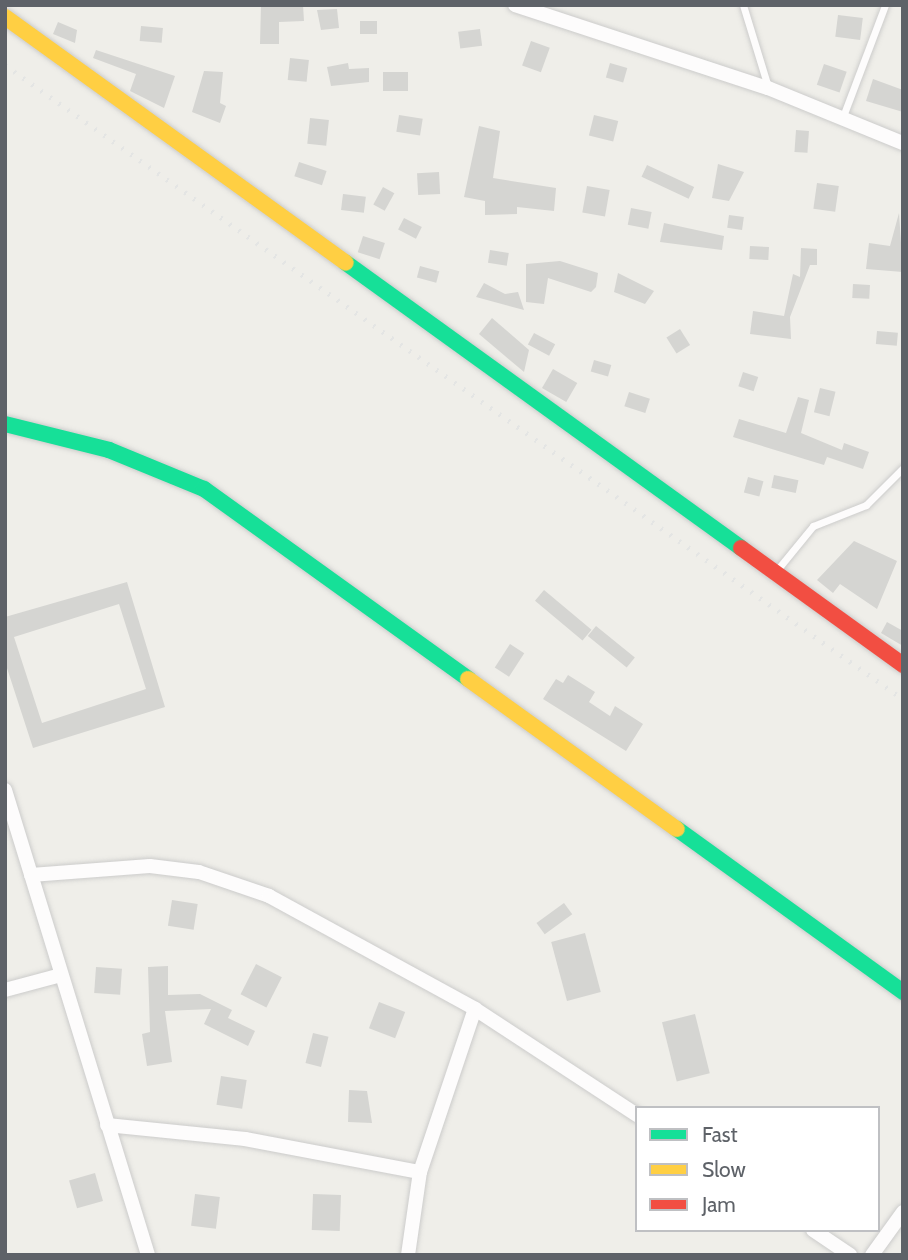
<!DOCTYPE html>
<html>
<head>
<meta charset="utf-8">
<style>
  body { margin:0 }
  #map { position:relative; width:908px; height:1260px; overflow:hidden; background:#efeee9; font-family:Cabin,sans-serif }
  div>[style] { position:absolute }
  .building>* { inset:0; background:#d5d5d2; transform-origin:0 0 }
  .roads { filter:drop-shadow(0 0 2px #cccccb) drop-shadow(0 0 2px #cccccb) }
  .lane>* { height:7px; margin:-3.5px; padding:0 3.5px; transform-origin:3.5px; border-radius:3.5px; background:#fdfcfc }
  .street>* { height:14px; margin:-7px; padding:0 7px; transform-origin:7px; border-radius:7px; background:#fdfcfc }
  .fast>* { height:16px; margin:-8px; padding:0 8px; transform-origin:8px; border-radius:8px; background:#16e098 }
  .slow>* { height:16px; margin:-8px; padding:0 8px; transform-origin:8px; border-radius:8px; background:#ffcf43 }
  .jam>* { height:16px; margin:-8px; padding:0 8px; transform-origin:8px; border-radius:8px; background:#f24e42 }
  .rail>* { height:4.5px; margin-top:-2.25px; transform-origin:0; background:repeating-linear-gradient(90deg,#e4e5e4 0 2px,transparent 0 11px) }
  span { translate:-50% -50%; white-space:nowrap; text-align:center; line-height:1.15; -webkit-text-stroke:5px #fff; paint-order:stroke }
  .frame { position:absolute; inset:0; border:7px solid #5e6268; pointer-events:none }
  .legend { position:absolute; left:635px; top:1106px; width:245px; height:126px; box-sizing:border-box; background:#fff; border:2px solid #bfc0c3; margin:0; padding:9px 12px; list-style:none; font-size:21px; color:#5e6268 }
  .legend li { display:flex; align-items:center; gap:14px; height:35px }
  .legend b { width:35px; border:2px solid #bfc0c3 }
</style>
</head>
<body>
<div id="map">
  <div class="building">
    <i style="clip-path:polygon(261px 5px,303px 5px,304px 21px,279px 22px,279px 44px,260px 44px)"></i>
    <i style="clip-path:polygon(337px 9px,339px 28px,321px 30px,317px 10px)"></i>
    <i style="left:838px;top:15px;width:25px;height:22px;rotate:7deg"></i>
    <i style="left:360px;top:21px;width:17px;height:13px"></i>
    <i style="clip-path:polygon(58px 22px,77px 30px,75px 43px,53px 34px)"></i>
    <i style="left:141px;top:26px;width:22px;height:15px;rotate:5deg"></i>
    <i style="left:480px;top:29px;width:17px;height:22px;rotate:83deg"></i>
    <i style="left:531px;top:41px;width:20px;height:26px;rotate:20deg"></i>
    <i style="clip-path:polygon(96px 50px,175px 76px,164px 108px,130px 91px,136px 74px,93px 58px)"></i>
    <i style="left:290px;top:58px;width:19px;height:22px;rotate:6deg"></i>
    <i style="clip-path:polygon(348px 63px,349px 69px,369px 68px,369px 82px,331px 86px,327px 67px)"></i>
    <i style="left:610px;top:63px;width:18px;height:15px;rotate:16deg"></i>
    <i style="left:824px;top:64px;width:24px;height:22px;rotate:19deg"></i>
    <i style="clip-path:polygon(204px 71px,223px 72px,220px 103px,226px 106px,220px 123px,192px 112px)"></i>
    <i style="left:383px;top:72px;width:25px;height:19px"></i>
    <i style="clip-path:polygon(873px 79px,903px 90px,903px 112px,866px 101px)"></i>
    <i style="left:399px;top:115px;width:24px;height:17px;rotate:9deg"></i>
    <i style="left:594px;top:115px;width:25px;height:21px;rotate:14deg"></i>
    <i style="left:310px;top:118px;width:19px;height:26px;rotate:6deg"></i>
    <i style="clip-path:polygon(479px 126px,500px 131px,493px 178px,556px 188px,554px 211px,517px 207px,517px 214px,485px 215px,485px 201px,464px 197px)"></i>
    <i style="left:796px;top:130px;width:13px;height:22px;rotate:4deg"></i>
    <i style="left:299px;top:162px;width:29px;height:15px;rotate:18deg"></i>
    <i style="clip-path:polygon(718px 164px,744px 172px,729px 201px,712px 198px)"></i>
    <i style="left:647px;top:165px;width:52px;height:13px;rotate:25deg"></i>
    <i style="left:439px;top:172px;width:22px;height:22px;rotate:87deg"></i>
    <i style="left:817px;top:183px;width:22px;height:26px;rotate:8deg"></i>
    <i style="left:587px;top:186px;width:23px;height:27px;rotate:10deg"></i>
    <i style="left:383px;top:187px;width:13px;height:20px;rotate:29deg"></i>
    <i style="left:343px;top:194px;width:23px;height:16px;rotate:7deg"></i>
    <i style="left:631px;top:208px;width:21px;height:17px;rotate:11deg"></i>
    <i style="clip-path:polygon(899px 213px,903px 272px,866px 269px,869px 243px,890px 246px)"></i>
    <i style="left:729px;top:215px;width:15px;height:13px;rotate:8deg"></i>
    <i style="left:404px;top:218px;width:20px;height:13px;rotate:27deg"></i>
    <i style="clip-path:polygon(664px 223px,724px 236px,722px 250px,660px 242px)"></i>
    <i style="left:363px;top:236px;width:23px;height:17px;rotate:18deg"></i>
    <i style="left:750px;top:246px;width:19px;height:13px;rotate:3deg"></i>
    <i style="clip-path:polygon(801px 248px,817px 249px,817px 265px,810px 265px,790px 317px,791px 339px,750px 334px,753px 311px,784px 316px,793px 274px,800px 277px)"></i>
    <i style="left:490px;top:250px;width:19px;height:13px;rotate:9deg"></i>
    <i style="clip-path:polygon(560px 261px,598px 273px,596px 287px,591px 292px,548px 278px,544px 304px,526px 302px,526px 264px)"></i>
    <i style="left:420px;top:266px;width:20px;height:12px;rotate:15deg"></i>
    <i style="clip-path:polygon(618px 273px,654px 291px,645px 304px,614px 292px)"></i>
    <i style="clip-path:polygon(484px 283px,505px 294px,518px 292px,524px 310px,476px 297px)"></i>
    <i style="left:853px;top:284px;width:17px;height:14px;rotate:3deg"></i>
    <i style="clip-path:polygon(492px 318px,529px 350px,524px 372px,479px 334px)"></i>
    <i style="left:680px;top:329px;width:19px;height:16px;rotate:58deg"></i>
    <i style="left:877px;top:331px;width:21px;height:13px;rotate:5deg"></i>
    <i style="left:534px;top:333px;width:24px;height:13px;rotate:28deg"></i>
    <i style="left:594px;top:360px;width:18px;height:12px;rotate:16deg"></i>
    <i style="left:553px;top:369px;width:28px;height:22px;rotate:30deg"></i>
    <i style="left:743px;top:372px;width:16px;height:15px;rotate:18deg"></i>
    <i style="left:820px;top:388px;width:16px;height:25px;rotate:14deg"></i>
    <i style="left:629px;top:392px;width:22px;height:15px;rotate:18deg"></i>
    <i style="clip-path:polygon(798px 397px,809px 400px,801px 433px,842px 450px,844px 443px,869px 452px,863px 469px,827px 457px,824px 465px,733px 437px,739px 419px,786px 433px)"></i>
    <i style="left:774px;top:475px;width:25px;height:13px;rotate:12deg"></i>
    <i style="left:748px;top:477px;width:16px;height:16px;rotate:15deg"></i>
    <i style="clip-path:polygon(854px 541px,897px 561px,877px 609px,840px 584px,833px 593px,817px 580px)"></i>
    <i style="clip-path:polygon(evenodd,127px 582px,165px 707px,33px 748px,5px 662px,5px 617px,127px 582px,119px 604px,146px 689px,42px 723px,14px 637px,119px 604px)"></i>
    <i style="left:544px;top:590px;width:62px;height:14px;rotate:40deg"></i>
    <i style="clip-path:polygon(887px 622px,903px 631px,903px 646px,881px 633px)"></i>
    <i style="left:596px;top:626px;width:50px;height:13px;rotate:39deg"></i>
    <i style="left:510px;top:644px;width:17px;height:28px;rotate:33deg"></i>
    <i style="clip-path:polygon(568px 675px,595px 692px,589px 702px,610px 716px,615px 706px,643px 724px,626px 751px,543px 699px,556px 679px,563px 683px)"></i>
    <i style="left:172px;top:900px;width:26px;height:26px;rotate:9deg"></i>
    <i style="left:564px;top:903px;width:14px;height:34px;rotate:54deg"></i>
    <i style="left:585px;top:933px;width:61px;height:35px;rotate:75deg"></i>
    <i style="left:256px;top:964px;width:29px;height:34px;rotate:27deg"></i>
    <i style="clip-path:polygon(168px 966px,168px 995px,200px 994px,232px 1010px,228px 1018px,255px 1031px,248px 1046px,204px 1024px,211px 1009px,165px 1011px,172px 1062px,147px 1066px,142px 1034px,150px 1032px,148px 967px)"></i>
    <i style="left:96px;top:967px;width:26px;height:26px;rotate:4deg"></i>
    <i style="left:379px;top:1002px;width:28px;height:28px;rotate:21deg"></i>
    <i style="left:695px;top:1014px;width:61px;height:34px;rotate:76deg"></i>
    <i style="left:313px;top:1033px;width:16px;height:31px;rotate:14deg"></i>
    <i style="left:221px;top:1076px;width:26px;height:29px;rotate:9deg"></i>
    <i style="clip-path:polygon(349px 1090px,367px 1091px,372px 1123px,348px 1122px)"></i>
    <i style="left:95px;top:1173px;width:29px;height:27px;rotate:74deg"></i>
    <i style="left:195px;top:1194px;width:25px;height:32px;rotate:7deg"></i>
    <i style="left:313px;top:1194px;width:28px;height:36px;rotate:2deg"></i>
  </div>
  <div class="roads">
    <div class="lane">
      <i style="left:743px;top:5px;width:86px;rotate:73deg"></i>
      <i style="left:842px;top:119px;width:122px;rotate:-69.3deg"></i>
      <i style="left:777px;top:570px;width:57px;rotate:-50.7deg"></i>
      <i style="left:813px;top:526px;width:57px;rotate:-21.6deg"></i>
      <i style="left:866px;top:505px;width:52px;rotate:-45deg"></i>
    </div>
    <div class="street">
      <i style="left:515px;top:5px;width:266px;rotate:18.2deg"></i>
      <i style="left:768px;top:88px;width:146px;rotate:22.2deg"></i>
      <i style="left:5px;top:790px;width:486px;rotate:72.9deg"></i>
      <i style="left:31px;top:875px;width:119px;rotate:-4.3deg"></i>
      <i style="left:150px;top:866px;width:49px;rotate:7deg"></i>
      <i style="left:199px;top:872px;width:74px;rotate:18.9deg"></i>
      <i style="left:269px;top:896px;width:235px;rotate:28.7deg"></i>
      <i style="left:475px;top:1009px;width:194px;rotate:33.2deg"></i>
      <i style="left:5px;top:990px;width:58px;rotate:-15deg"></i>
      <i style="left:107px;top:1125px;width:139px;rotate:5.8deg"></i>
      <i style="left:245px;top:1139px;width:178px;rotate:10.7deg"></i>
      <i style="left:813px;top:1230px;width:45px;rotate:34deg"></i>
      <i style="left:408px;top:1255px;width:84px;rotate:-81.8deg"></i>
      <i style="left:420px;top:1172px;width:172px;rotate:-71.4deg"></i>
      <i style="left:872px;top:1255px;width:53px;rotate:-54.2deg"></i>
    </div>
    <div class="fast">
      <i style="left:346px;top:263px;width:487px;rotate:35.8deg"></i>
      <i style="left:5px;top:424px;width:107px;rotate:14deg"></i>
      <i style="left:109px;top:450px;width:103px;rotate:22.3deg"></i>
      <i style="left:204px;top:489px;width:325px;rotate:35.7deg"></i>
      <i style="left:677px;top:829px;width:279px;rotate:35.8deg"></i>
    </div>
    <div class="slow">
      <i style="left:5px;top:17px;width:420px;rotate:35.8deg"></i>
      <i style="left:468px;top:679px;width:257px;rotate:35.7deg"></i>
    </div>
    <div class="jam">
      <i style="left:741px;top:548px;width:200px;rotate:35.8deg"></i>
    </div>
  </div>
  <div class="rail">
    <i style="left:5px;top:65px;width:1099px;rotate:35.22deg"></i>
  </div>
  <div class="frame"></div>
  <ul class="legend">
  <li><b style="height:9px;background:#16e098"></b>Fast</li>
  <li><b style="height:9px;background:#ffcf43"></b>Slow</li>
  <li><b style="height:9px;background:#f24e42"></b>Jam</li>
  </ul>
</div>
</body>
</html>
